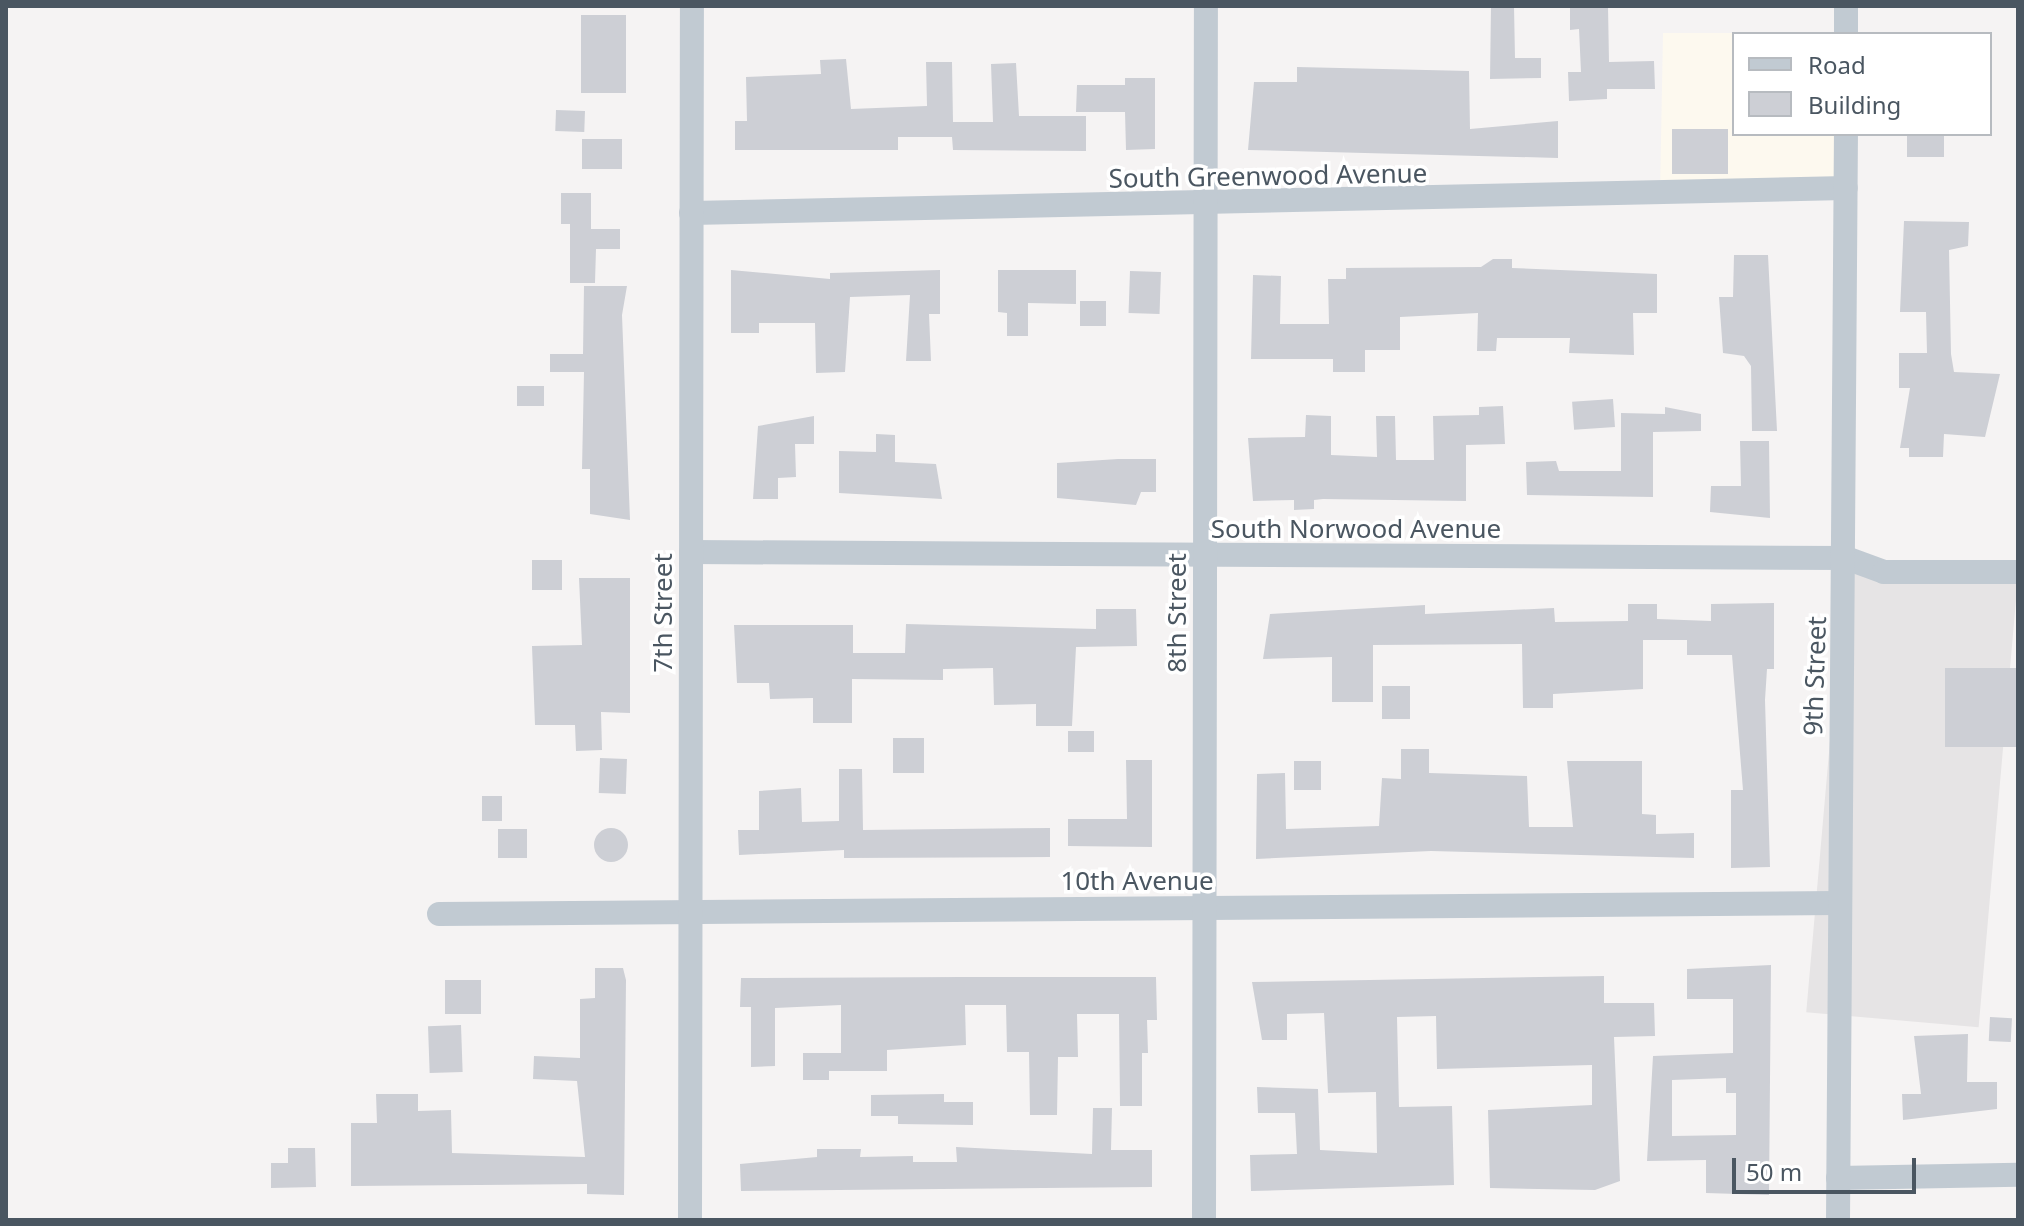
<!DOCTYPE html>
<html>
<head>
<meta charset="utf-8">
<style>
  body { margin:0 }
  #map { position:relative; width:2024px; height:1226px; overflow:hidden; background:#f5f3f3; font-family:"Noto Sans",sans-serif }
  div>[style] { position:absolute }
  .commercial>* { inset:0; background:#fdf9ef }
  .education>* { inset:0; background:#e6e4e5; transform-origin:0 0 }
  .building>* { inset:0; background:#cdcfd5; transform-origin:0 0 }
  .round { border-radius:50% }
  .minor>* { height:24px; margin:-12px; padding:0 12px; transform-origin:12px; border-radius:12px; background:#c1cad2 }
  span { translate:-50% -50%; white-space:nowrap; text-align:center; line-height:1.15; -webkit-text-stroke:7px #fff; paint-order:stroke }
  .street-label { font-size:26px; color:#4a5661 }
  .frame { position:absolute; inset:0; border:8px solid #4a5661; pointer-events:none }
  .legend { position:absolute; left:1732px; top:32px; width:260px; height:104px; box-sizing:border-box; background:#fff; border:2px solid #b7bbc0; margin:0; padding:10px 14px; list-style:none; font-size:24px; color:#4a5661 }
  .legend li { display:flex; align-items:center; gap:16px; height:40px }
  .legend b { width:40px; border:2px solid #b7bbc0 }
  .scale { position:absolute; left:1732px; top:1158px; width:184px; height:36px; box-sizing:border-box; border:4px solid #4a5661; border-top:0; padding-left:10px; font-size:24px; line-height:28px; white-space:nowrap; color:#4a5661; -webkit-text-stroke:6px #fff; paint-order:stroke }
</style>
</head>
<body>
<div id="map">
  <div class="commercial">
    <i style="clip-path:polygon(1663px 33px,1846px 33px,1734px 34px,1734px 134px,1846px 134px,1846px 188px,1660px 193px)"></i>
  </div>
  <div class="education">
    <i style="left:1846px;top:558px;width:173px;height:456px;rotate:5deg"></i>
  </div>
  <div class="building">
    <i style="clip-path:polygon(1491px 6px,1514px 6px,1515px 58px,1541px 58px,1541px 78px,1490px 79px)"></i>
    <i style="clip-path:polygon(1570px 6px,1608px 6px,1609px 62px,1654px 61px,1655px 89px,1607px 89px,1607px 99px,1569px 101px,1568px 72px,1581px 72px,1579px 29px,1570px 30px)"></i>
    <i style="left:626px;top:15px;width:78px;height:45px;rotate:90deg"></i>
    <i style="clip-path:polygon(846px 59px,851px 109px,927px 106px,926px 62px,952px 62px,953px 122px,993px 122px,991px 64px,1016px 63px,1019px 116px,1086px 116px,1086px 151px,953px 150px,952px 137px,898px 137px,898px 150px,735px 150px,735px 121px,747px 121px,746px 77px,821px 74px,820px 60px)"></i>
    <i style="clip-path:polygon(1297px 67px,1469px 71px,1470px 129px,1558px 121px,1558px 158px,1248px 150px,1254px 82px,1297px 82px)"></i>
    <i style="clip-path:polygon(1125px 78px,1155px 78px,1155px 149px,1126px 150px,1125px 112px,1076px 112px,1077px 85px,1125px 85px)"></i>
    <i style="left:556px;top:110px;width:29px;height:21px;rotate:2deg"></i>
    <i style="left:1672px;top:129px;width:56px;height:45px"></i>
    <i style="left:1907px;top:134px;width:37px;height:23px"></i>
    <i style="left:622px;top:139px;width:30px;height:40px;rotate:90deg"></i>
    <i style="clip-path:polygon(561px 193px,591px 193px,591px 229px,620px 229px,620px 249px,596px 249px,595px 283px,570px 283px,570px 224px,561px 224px)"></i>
    <i style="clip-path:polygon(1904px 221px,1969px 222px,1968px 246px,1949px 250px,1951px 354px,1954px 372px,2000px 374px,1985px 437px,1944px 434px,1943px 457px,1909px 457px,1909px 448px,1900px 448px,1910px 388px,1899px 388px,1899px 353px,1927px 353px,1926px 312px,1900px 312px)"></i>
    <i style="clip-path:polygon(1734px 255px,1768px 255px,1777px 431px,1752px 431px,1751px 366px,1744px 356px,1723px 353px,1719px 297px,1733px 297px)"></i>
    <i style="clip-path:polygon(1493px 259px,1512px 259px,1512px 268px,1657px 274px,1657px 313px,1633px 313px,1634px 355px,1569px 353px,1570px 338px,1497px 338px,1496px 351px,1477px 351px,1478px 313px,1400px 317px,1400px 350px,1365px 350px,1365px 372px,1333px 372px,1333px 359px,1251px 359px,1253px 275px,1281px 276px,1280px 324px,1329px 324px,1328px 279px,1346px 279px,1346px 268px,1481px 267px)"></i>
    <i style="clip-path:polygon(731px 270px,830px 279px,830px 273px,940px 270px,940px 314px,929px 314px,931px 361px,906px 361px,910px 295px,850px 297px,845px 372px,816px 373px,815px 323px,759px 323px,759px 333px,731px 333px)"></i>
    <i style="clip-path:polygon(998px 270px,1076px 270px,1076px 304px,1028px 303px,1028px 336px,1007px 336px,1007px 313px,998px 312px)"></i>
    <i style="left:1130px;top:271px;width:31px;height:42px;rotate:2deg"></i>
    <i style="clip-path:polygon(584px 286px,627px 286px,622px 315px,630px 520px,590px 514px,590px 469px,582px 469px,584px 372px,550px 372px,550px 354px,583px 354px)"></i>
    <i style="left:1080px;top:301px;width:26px;height:25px"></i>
    <i style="left:544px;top:386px;width:20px;height:27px;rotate:90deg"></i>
    <i style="left:1613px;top:399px;width:28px;height:41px;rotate:86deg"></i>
    <i style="clip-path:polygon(1503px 406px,1505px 444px,1466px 445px,1466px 501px,1323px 499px,1314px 500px,1314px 509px,1294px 510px,1294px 500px,1253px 501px,1248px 438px,1305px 437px,1306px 415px,1331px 416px,1331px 455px,1377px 457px,1376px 416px,1395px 416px,1396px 460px,1434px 460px,1433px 416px,1479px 415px,1479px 407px)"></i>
    <i style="clip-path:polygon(1665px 407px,1701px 414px,1701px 431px,1653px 432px,1653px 497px,1527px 495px,1526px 462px,1556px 461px,1559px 471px,1621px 471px,1621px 413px,1665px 414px)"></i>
    <i style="clip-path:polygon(814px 416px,814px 444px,795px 444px,796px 477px,778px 478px,778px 499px,753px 499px,758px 426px)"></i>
    <i style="clip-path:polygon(876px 434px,895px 435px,895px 462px,936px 464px,942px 499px,839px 493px,839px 451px,876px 452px)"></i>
    <i style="clip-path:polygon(1740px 441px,1769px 441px,1770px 518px,1710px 512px,1711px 486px,1741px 486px)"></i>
    <i style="clip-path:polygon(1118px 459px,1156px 459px,1156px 492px,1141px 492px,1136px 505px,1057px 498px,1057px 463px)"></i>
    <i style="left:532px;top:560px;width:30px;height:30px"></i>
    <i style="clip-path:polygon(579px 578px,630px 578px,630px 713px,601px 712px,602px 750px,576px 751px,575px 725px,535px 725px,532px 646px,582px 645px)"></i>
    <i style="clip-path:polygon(1774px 603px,1774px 669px,1767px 669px,1765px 700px,1770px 867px,1731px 868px,1731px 790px,1743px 790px,1732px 655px,1687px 655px,1687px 640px,1643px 640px,1643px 689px,1553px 694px,1553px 708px,1523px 708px,1522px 644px,1373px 645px,1373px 702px,1332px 702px,1332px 657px,1263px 659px,1270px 614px,1425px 605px,1425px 614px,1554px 608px,1555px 622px,1628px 621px,1628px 604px,1657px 604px,1657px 619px,1711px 621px,1711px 604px)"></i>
    <i style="clip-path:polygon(1096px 609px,1136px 609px,1137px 646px,1076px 647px,1072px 726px,1036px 726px,1036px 704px,994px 705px,993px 668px,943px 669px,943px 680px,852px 679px,852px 723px,813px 723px,813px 698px,770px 699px,769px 683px,737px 683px,734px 625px,853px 625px,853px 653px,905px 653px,906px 624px,1096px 629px)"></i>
    <i style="left:2018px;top:668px;width:79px;height:73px;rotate:90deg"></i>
    <i style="left:1382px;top:686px;width:28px;height:33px"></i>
    <i style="left:1068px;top:731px;width:26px;height:21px"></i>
    <i style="left:893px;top:738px;width:31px;height:35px"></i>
    <i style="clip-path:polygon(1401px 749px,1429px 749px,1429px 773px,1527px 776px,1529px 827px,1573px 827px,1567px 761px,1642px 761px,1642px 814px,1656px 815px,1656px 834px,1694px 833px,1694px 858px,1431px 851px,1256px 859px,1257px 774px,1285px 773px,1286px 829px,1379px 826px,1382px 778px,1401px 779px)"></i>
    <i style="left:600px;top:758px;width:27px;height:35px;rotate:2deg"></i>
    <i style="clip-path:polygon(1126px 760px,1152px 760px,1152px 847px,1068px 846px,1068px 819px,1127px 819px)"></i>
    <i style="left:1294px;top:761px;width:27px;height:29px"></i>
    <i style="clip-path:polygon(839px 769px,862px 769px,863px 830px,1050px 828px,1050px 857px,844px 858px,844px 850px,739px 855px,738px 830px,759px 830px,759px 791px,801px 788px,802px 822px,839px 821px)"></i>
    <i style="left:502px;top:796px;width:25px;height:20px;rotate:90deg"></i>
    <i class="round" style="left:594px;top:828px;width:34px;height:34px"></i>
    <i style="left:498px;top:829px;width:29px;height:29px"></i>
    <i style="clip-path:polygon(evenodd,1771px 965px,1769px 1195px,1706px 1193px,1706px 1160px,1647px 1161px,1653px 1056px,1733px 1053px,1733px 999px,1687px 999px,1687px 969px,1771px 965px,1726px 1078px,1726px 1093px,1736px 1093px,1736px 1135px,1672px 1136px,1672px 1080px,1726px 1078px)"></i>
    <i style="clip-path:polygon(595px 968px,623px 968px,626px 980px,624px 1195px,587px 1194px,587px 1184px,351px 1186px,351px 1123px,377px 1123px,376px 1094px,418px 1094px,418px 1111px,451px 1110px,452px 1153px,585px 1157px,577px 1081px,533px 1079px,534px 1056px,580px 1058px,580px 999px,595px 998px)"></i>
    <i style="clip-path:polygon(1604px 976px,1604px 1003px,1654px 1003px,1655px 1036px,1614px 1037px,1620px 1181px,1595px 1190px,1490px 1188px,1488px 1110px,1592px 1105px,1592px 1065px,1437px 1069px,1436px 1016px,1397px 1017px,1399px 1107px,1452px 1106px,1454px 1185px,1251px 1191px,1250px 1155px,1297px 1154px,1295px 1113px,1258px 1113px,1257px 1087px,1318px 1089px,1320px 1150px,1377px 1153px,1376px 1092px,1328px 1093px,1324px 1013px,1287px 1014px,1287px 1040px,1262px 1040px,1252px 982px)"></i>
    <i style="clip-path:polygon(961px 977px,1156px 977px,1157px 1020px,1147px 1020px,1148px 1053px,1142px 1053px,1142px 1106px,1120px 1106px,1119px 1014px,1077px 1014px,1078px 1057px,1058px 1057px,1057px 1115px,1030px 1115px,1029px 1052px,1007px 1052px,1006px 1005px,965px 1005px,966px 1045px,887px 1050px,887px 1071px,829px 1071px,829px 1080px,803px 1080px,803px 1053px,841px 1053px,841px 1005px,775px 1008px,775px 1066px,751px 1067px,751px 1007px,740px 1007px,741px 978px)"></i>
    <i style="left:481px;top:980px;width:34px;height:36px;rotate:90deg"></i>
    <i style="left:1990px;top:1017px;width:22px;height:24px;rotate:3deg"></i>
    <i style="left:461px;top:1025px;width:47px;height:33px;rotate:88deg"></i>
    <i style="clip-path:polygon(1968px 1034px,1967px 1082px,1997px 1082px,1997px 1109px,1903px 1120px,1902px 1094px,1921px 1094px,1914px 1036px)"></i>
    <i style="clip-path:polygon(944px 1094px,944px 1102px,973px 1102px,973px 1125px,898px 1124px,898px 1116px,871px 1116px,871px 1095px)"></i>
    <i style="clip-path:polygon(1093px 1108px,1112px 1108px,1111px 1150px,1152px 1150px,1152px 1187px,741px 1191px,740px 1164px,817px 1157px,817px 1149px,861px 1149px,860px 1157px,913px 1156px,913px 1162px,957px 1162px,956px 1147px,1092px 1154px)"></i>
    <i style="clip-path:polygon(288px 1148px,315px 1148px,316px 1187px,271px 1188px,271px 1163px,288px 1163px)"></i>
  </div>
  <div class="minor">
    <i style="left:1846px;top:6px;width:28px;rotate:90deg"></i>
    <i style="left:691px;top:213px;width:1155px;rotate:-1.24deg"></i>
    <i style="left:691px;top:552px;width:1155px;rotate:0.3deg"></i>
    <i style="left:1846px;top:558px;width:40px;rotate:20.2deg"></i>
    <i style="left:1884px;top:572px;width:134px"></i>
    <i style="left:439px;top:914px;width:1397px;rotate:-0.45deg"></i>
    <i style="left:1838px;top:1178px;width:180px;rotate:-1deg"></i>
    <i style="left:690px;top:1220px;width:1214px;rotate:-89.91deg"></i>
    <i style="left:1204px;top:1220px;width:1214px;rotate:-89.91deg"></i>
    <i style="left:1838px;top:1220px;width:1086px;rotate:-89.58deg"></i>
  </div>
  <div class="street-label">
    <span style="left:1268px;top:176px;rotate:-1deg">South Greenwood Avenue</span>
    <span style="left:1356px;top:529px">South Norwood Avenue</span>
    <span style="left:663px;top:613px;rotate:-90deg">7th Street</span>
    <span style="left:1177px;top:613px;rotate:-90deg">8th Street</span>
    <span style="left:1815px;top:676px;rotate:-88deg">9th Street</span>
    <span style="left:1137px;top:881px">10th Avenue</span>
  </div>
  <div class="frame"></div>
  <ul class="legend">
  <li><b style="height:10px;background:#c1cad2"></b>Road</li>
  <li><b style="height:22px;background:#cdcfd5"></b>Building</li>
  </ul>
  <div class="scale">50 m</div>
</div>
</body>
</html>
